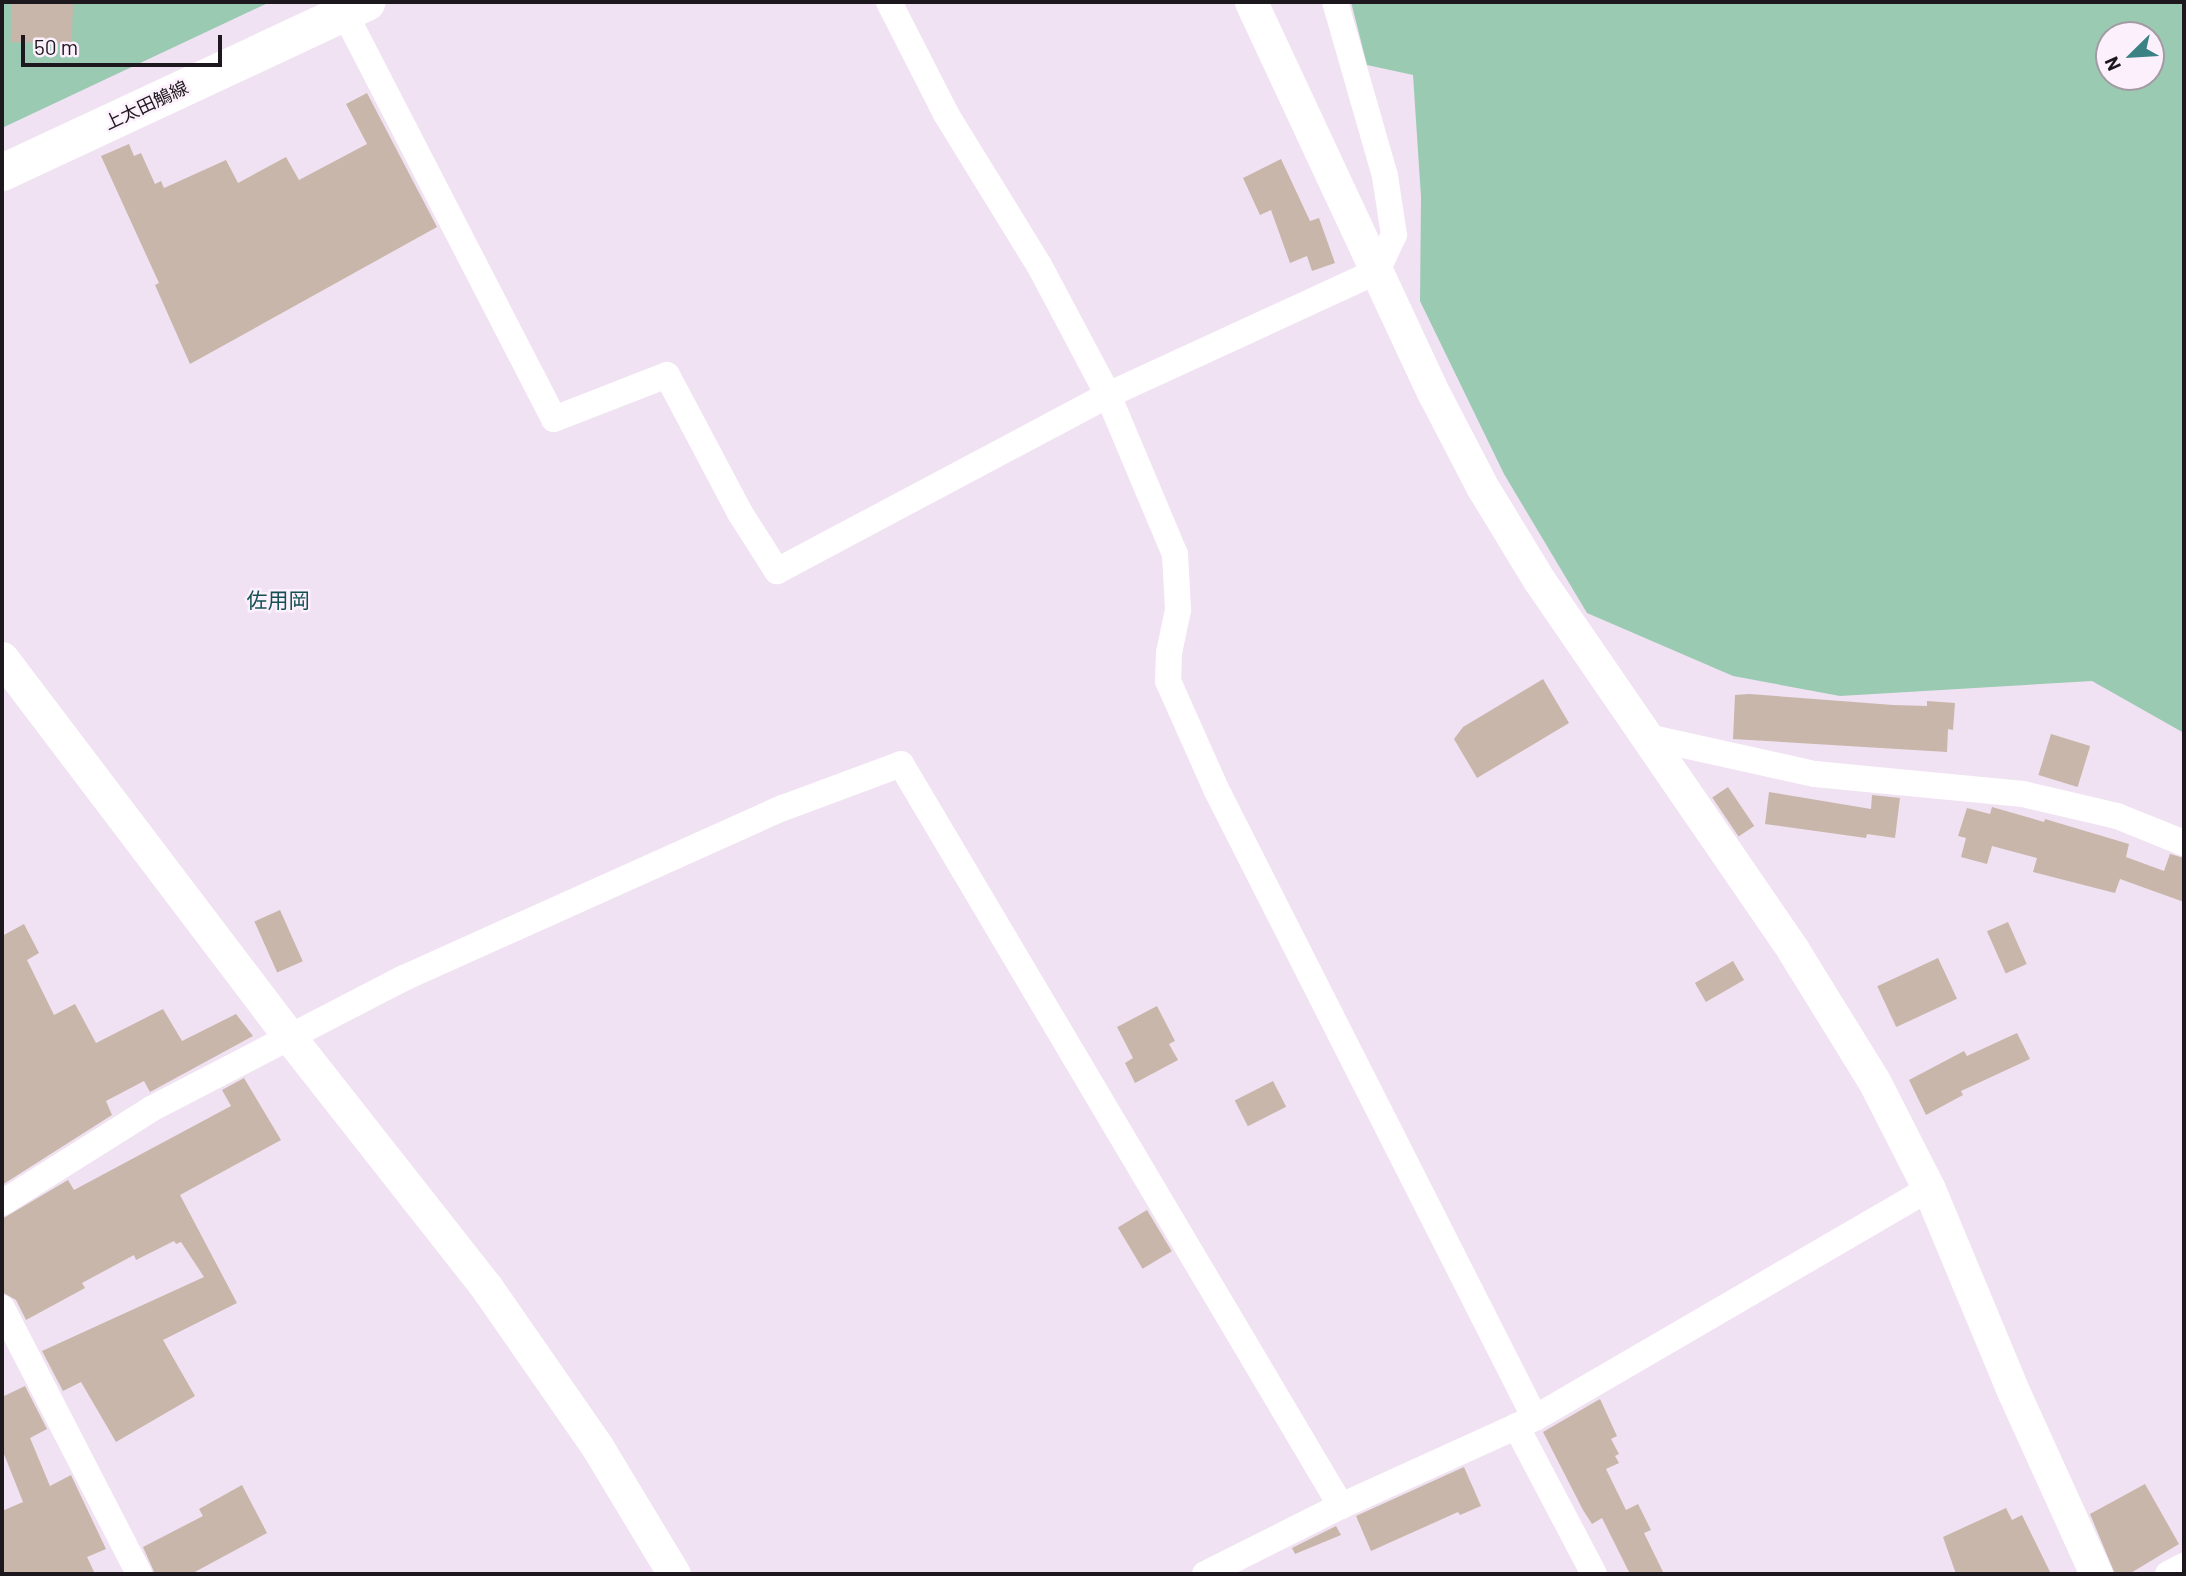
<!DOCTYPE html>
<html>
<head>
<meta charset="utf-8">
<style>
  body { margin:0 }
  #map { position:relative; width:2186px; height:1576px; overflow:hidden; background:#f0e2f2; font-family:Barlow,"Noto Sans JP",sans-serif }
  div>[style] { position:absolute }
  .green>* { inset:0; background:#9bcab3 }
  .building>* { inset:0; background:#c8b6aa; transform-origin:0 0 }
  .minor>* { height:26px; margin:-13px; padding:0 13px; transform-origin:13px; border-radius:13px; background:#fff }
  .tertiary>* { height:33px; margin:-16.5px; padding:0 16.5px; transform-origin:16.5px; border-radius:16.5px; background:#fff }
  .secondary>* { height:37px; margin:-18.5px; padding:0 18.5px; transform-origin:18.5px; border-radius:18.5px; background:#fff }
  span { translate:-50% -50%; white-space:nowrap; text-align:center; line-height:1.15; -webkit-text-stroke:5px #fcf0fd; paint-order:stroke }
  .street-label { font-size:18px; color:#1d181e }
  .quarter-label { font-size:21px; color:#135052 }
  .frame { position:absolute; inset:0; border:4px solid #1d181e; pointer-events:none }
  .north { position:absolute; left:2095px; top:21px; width:70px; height:70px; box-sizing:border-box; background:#fcf0fd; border:2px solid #a39aa4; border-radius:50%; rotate:246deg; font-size:19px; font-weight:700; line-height:28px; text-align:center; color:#1d181e }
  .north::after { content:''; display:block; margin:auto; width:24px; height:32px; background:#3a8284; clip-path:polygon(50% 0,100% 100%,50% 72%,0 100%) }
  .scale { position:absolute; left:21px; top:35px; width:201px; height:32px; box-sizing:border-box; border:4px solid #1d181e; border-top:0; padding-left:9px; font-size:21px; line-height:24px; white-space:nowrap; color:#1d181e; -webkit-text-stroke:5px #fcf0fd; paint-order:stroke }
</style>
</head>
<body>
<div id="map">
  <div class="green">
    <i style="clip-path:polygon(2px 2px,270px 2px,2px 128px)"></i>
    <i style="clip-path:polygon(evenodd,1351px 2px,2184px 2px,2184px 733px,2092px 681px,1840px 696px,1733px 676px,1587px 613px,1504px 474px,1420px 301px,1421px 197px,1413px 75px,1367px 65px,1351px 2px,2109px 35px,2151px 35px,2151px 77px,2109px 77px,2109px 35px)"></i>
  </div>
  <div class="building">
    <i style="left:12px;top:2px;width:61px;height:40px;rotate:2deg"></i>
    <i style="clip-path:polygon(367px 93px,437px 227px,190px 364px,155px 285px,159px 283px,101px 156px,129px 144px,134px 156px,141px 153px,155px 184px,161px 181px,164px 188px,226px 160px,238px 183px,286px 157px,299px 180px,367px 144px,346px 104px)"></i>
    <i style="clip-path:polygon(1281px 159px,1310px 221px,1319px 218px,1335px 263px,1312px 271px,1307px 256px,1290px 263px,1271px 210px,1260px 215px,1243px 178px)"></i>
    <i style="clip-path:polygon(1543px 679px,1569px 723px,1477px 778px,1454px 739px,1463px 727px)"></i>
    <i style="clip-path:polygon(1749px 694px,1893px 705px,1927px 706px,1927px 701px,1955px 703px,1953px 730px,1948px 729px,1947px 752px,1733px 739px,1735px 695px)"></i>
    <i style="left:2051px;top:734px;width:41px;height:43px;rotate:17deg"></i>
    <i style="left:1728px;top:787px;width:47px;height:19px;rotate:56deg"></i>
    <i style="clip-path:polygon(1769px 792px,1871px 809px,1872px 795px,1900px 798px,1895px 838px,1867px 834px,1866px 838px,1765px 824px)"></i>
    <i style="clip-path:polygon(1992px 807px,2044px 822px,2045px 819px,2129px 844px,2126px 857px,2164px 871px,2170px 854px,2184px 858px,2184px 902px,2120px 879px,2115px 893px,2033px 872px,2037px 858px,1992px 846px,1987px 864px,1961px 857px,1966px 838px,1958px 836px,1967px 808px,1990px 814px)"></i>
    <i style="left:280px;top:910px;width:56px;height:28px;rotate:66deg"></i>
    <i style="left:2008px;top:922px;width:46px;height:23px;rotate:66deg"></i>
    <i style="clip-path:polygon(24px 924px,39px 953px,27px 960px,54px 1015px,75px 1004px,96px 1043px,163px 1009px,182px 1041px,236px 1014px,253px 1036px,150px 1092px,144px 1081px,106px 1101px,112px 1115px,2px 1185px,2px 936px)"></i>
    <i style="left:1938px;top:958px;width:45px;height:67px;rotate:65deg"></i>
    <i style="left:1733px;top:961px;width:22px;height:44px;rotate:60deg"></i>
    <i style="clip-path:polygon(1157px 1006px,1175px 1041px,1169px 1044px,1178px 1060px,1135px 1083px,1125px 1063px,1133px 1058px,1117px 1027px)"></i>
    <i style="clip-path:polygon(2017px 1033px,2030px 1059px,1961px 1091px,1963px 1095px,1926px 1115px,1909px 1080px,1964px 1051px,1967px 1056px)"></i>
    <i style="clip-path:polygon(244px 1078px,281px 1140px,180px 1195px,237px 1303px,163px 1340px,195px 1396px,116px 1442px,81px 1382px,63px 1391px,42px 1351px,204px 1277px,181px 1242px,176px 1244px,174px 1241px,136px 1260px,134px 1255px,82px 1283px,85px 1288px,26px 1320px,16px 1300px,2px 1292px,2px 1219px,68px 1180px,74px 1190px,231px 1106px,222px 1090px)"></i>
    <i style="left:1273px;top:1081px;width:29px;height:43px;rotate:63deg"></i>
    <i style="left:1147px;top:1210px;width:48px;height:34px;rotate:59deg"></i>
    <i style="clip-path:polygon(25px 1386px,47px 1429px,30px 1438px,50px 1486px,71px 1475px,106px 1549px,87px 1557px,95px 1574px,2px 1574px,2px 1511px,23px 1502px,2px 1449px,2px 1397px)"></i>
    <i style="clip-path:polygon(1600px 1399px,1617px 1436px,1611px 1439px,1619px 1454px,1615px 1456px,1619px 1463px,1606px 1469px,1626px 1510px,1638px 1504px,1651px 1530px,1644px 1533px,1664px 1574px,1630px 1574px,1602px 1518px,1592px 1524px,1583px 1510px,1543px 1432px)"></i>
    <i style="clip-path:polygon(1464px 1467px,1481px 1506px,1460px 1515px,1458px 1512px,1371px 1551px,1356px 1516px)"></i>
    <i style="clip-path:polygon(2145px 1484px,2179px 1544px,2129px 1574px,2115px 1574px,2090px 1514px)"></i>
    <i style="clip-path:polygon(242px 1485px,267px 1533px,191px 1574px,155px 1574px,143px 1547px,203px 1516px,199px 1509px)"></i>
    <i style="clip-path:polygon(2006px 1508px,2012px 1520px,2022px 1515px,2051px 1574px,1956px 1574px,1943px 1537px)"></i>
    <i style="clip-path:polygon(1336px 1526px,1341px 1535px,1295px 1554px,1292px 1548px)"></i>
  </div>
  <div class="minor">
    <i style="left:889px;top:2px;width:126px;rotate:63deg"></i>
    <i style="left:946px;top:114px;width:177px;rotate:58.4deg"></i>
    <i style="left:1039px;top:265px;width:147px;rotate:62deg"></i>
    <i style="left:1108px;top:395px;width:173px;rotate:67.2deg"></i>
    <i style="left:1175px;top:554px;width:56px;rotate:86.9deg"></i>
    <i style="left:1178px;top:610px;width:44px;rotate:101.8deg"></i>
    <i style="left:1169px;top:653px;width:28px;rotate:92deg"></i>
    <i style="left:1168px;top:681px;width:118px;rotate:66deg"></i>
    <i style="left:1216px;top:789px;width:705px;rotate:63.11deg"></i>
    <i style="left:344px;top:12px;width:458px;rotate:62.7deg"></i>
    <i style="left:554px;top:419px;width:121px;rotate:-21.3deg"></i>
    <i style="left:667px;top:375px;width:156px;rotate:62.1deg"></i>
    <i style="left:740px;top:513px;width:69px;rotate:57.5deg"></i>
    <i style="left:777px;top:571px;width:375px;rotate:-28deg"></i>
    <i style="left:1108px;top:395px;width:296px;rotate:-24.7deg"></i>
    <i style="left:1377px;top:271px;width:40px;rotate:-65deg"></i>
    <i style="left:1394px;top:235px;width:60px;rotate:-98.7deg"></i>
    <i style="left:1385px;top:176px;width:181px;rotate:-106deg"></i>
    <i style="left:1643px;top:736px;width:176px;rotate:12.5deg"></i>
    <i style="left:1815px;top:774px;width:209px;rotate:5.5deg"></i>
    <i style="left:2023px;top:794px;width:97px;rotate:13.2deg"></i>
    <i style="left:2117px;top:816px;width:72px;rotate:21.9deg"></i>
    <i style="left:2px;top:1203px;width:176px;rotate:-32.2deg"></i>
    <i style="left:151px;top:1109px;width:285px;rotate:-27.4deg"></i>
    <i style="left:404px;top:978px;width:415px;rotate:-24.2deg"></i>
    <i style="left:783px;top:808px;width:126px;rotate:-20.4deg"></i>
    <i style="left:901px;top:764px;width:863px;rotate:59.33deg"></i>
    <i style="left:2px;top:1308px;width:299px;rotate:62.7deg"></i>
    <i style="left:1516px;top:1426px;width:167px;rotate:62.2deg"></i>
    <i style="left:1205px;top:1574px;width:152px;rotate:-26.6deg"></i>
    <i style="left:1341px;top:1506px;width:213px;rotate:-24.4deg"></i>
    <i style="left:1535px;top:1418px;width:456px;rotate:-30.2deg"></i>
    <i style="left:2168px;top:1574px;width:18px;rotate:-27deg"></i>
  </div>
  <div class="tertiary">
    <i style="left:1251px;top:2px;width:433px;rotate:65deg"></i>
    <i style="left:1434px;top:394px;width:106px;rotate:62.5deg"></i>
    <i style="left:1483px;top:488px;width:108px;rotate:58.7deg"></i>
    <i style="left:1539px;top:580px;width:449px;rotate:55.5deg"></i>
    <i style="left:1793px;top:950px;width:156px;rotate:58.3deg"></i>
    <i style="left:1875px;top:1083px;width:119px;rotate:63deg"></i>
    <i style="left:1929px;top:1189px;width:221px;rotate:67.4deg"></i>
    <i style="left:2014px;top:1393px;width:199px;rotate:65.6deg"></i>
    <i style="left:2px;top:658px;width:473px;rotate:52.8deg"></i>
    <i style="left:288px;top:1035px;width:322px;rotate:51.8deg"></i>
    <i style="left:487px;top:1288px;width:195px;rotate:55.2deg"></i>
    <i style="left:598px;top:1448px;width:147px;rotate:58.9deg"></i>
  </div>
  <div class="secondary">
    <i style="left:2px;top:172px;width:402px;rotate:-25deg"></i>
  </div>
  <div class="street-label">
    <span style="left:146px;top:105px;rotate:-25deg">上太田鵤線</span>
  </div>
  <div class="quarter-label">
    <span style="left:278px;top:600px">佐用岡</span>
  </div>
  <div class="frame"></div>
  <div class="north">N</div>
  <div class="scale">50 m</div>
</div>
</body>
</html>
